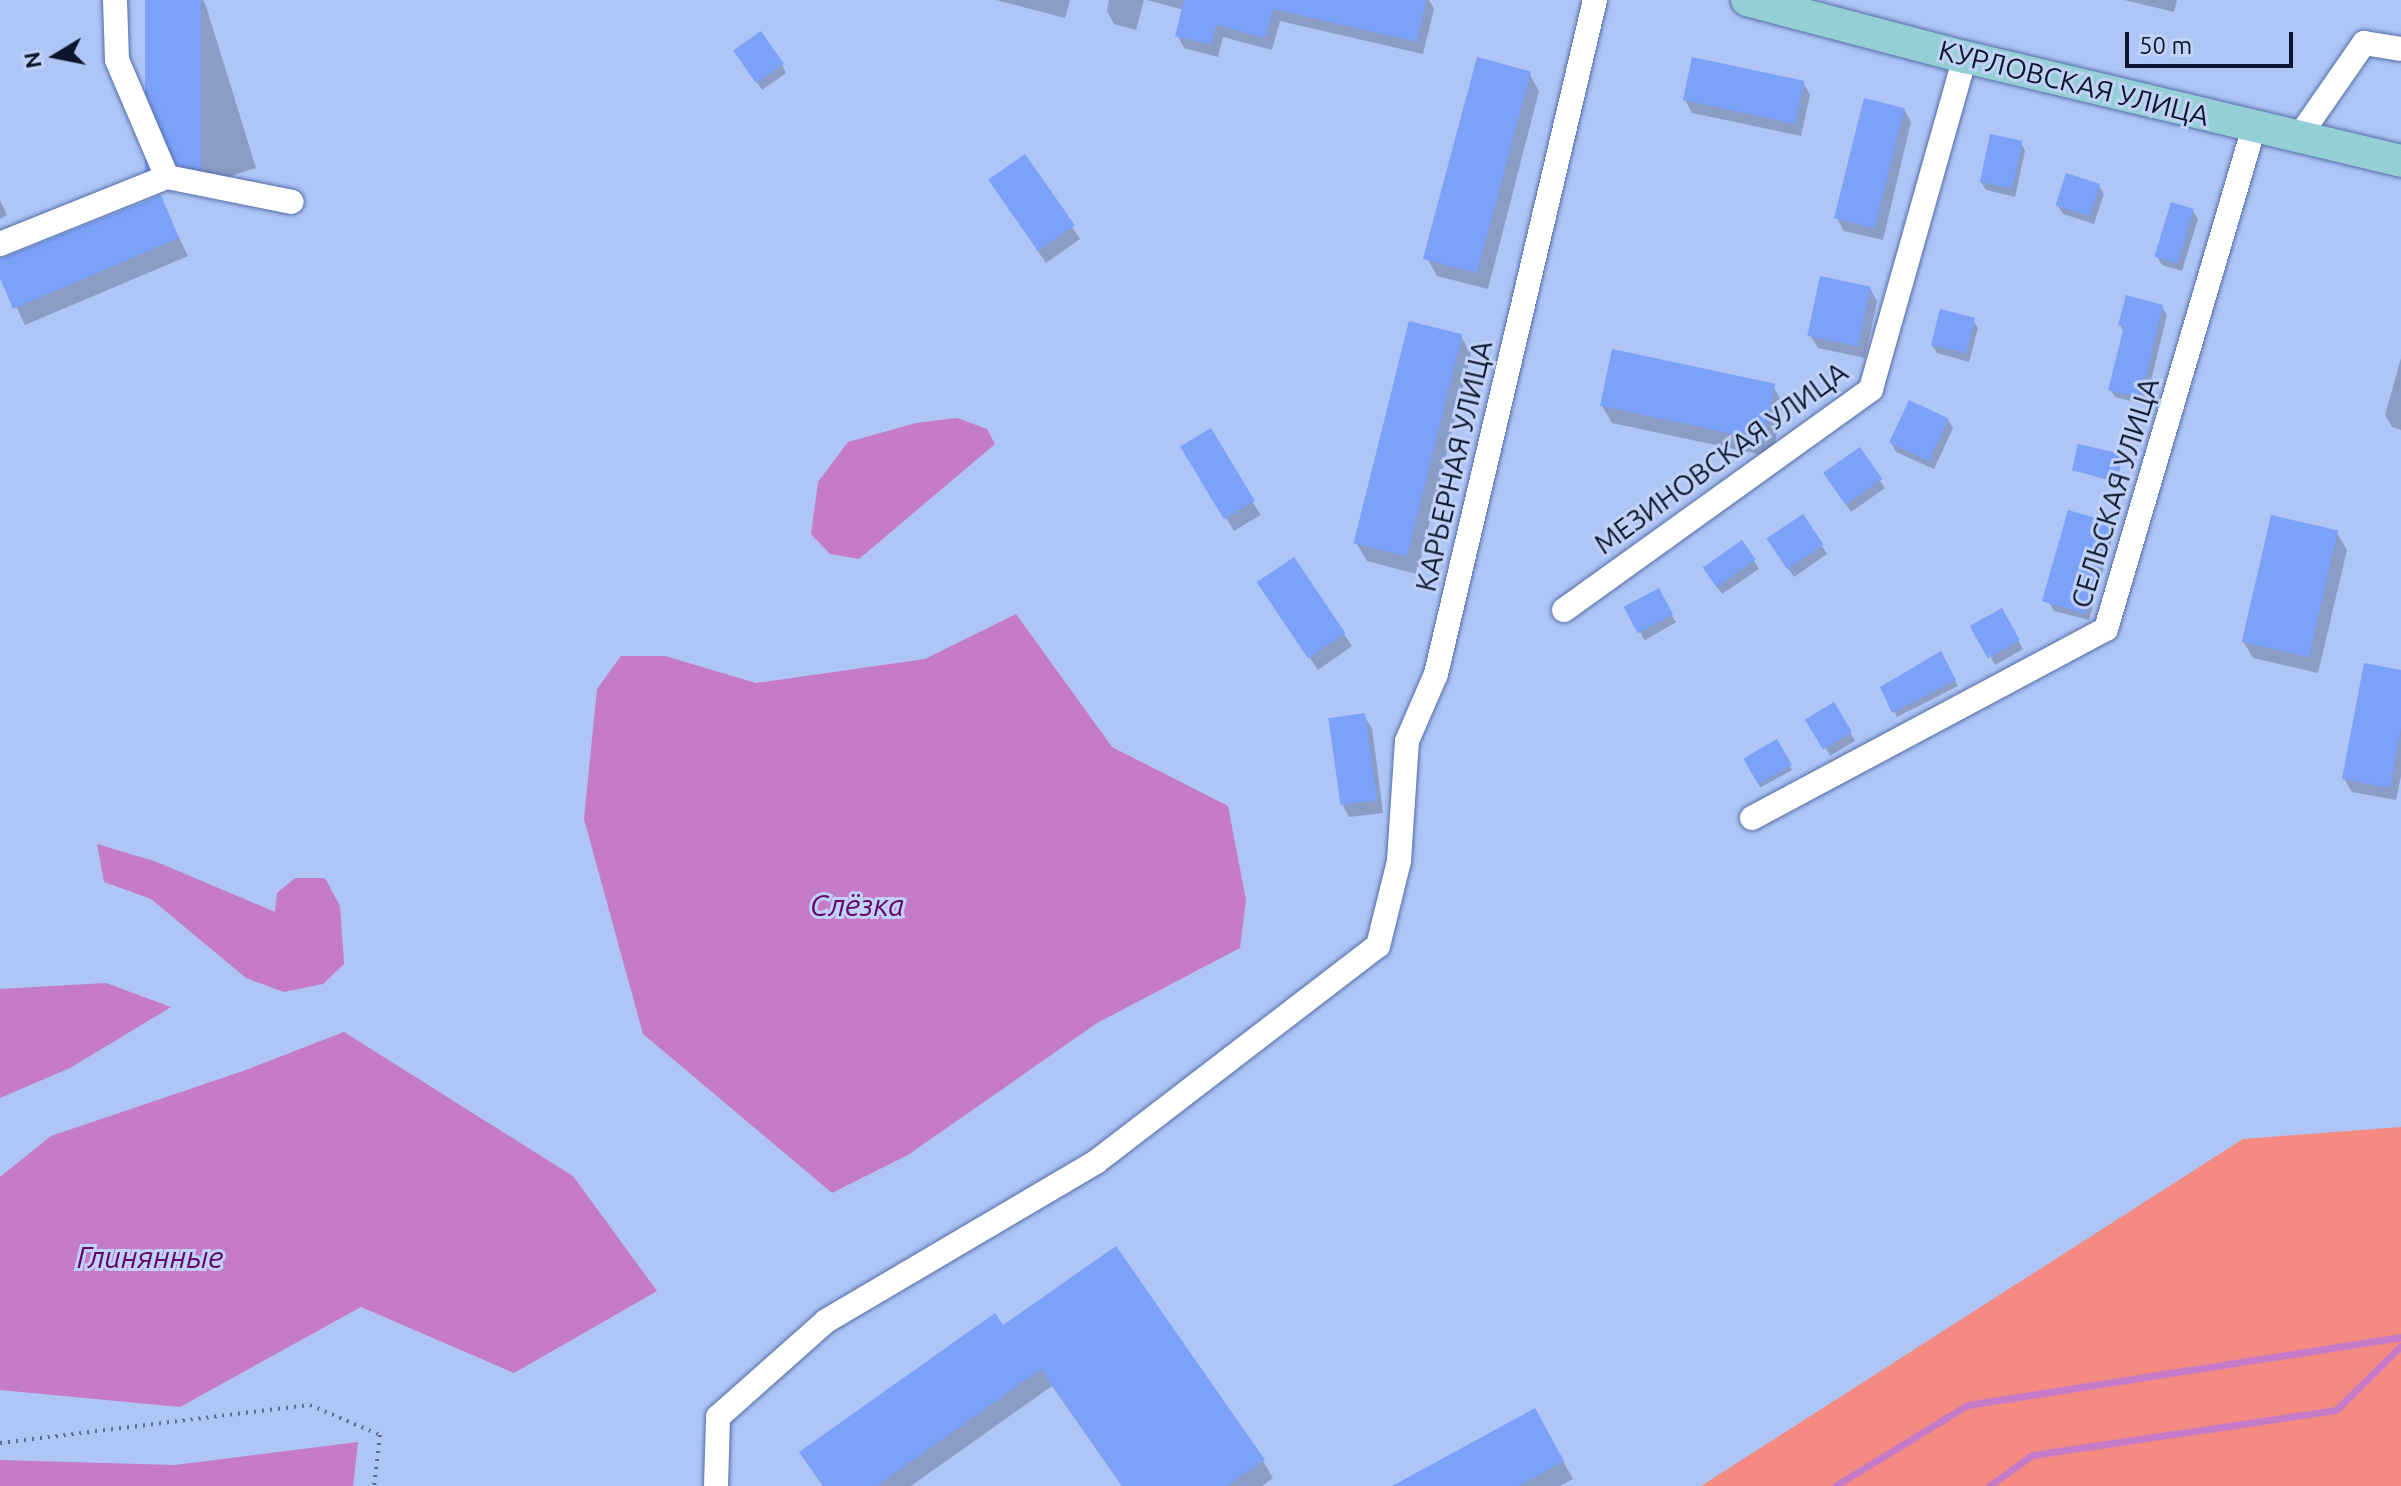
<!DOCTYPE html>
<html>
<head>
<meta charset="utf-8">
<style>
  body { margin:0 }
  #map { position:relative; width:2401px; height:1486px; overflow:hidden; background:#aec5f6; font-family:Ubuntu,sans-serif }
  div>[style] { position:absolute }
  .green>* { inset:0; background:#f48a81 }
  .water>* { inset:0; background:#c57bc7 }
  .shadow>* { inset:0; background:#0003; transform-origin:0 0 }
  .stream>* { height:7px; margin:-3.5px; padding:0 3.5px; transform-origin:3.5px; border-radius:3.5px; background:#c57bc7 }
  .building>* { inset:0; background:#7ba1f9; transform-origin:0 0 }
  .path>* { height:4px; margin-top:-2px; transform-origin:0; background:repeating-linear-gradient(90deg,#5d6d91 0 2px,transparent 0 8px) }
  .roads { filter:drop-shadow(0 0 2px #556da5) drop-shadow(0 0 2px #556da5) }
  .minor>* { height:24px; margin:-12px; padding:0 12px; transform-origin:12px; border-radius:12px; background:#fff }
  .major>* { height:32px; margin:-16px; padding:0 16px; transform-origin:16px; border-radius:16px; background:#94cfd6 }
  span { translate:-50% -50%; white-space:nowrap; text-align:center; line-height:1.15; -webkit-text-stroke:6px #c0d2f7; paint-order:stroke }
  .street-label { font-size:28px; color:#0d162c }
  .water-label { font-size:30px; color:#65036a; font-style:italic }
  .north { position:absolute; left:16px; top:16px; width:80px; height:80px; -webkit-text-stroke:6px #c0d2f7; paint-order:stroke; rotate:260deg; font-size:22px; font-weight:700; line-height:32px; text-align:center; color:#0d162c }
  .north::after { content:''; display:block; margin:auto; width:28px; height:36px; background:#0d162c; clip-path:polygon(50% 0,100% 100%,50% 72%,0 100%) }
  .scale { position:absolute; left:2125px; top:32px; width:168px; height:36px; box-sizing:border-box; border:4px solid #0d162c; border-top:0; padding-left:10px; font-size:24px; line-height:28px; white-space:nowrap; color:#0d162c; -webkit-text-stroke:6px #c0d2f7; paint-order:stroke }
</style>
</head>
<body>
<div id="map">
  <div class="green">
    <i style="clip-path:polygon(2401px 1127px,2401px 1486px,1701px 1486px,2243px 1139px)"></i>
  </div>
  <div class="water">
    <i style="clip-path:polygon(957px 418px,987px 429px,995px 444px,859px 559px,830px 554px,811px 534px,818px 482px,848px 442px,916px 423px)"></i>
    <i style="clip-path:polygon(1016px 614px,1112px 747px,1228px 806px,1246px 900px,1240px 948px,1097px 1023px,908px 1155px,832px 1193px,643px 1034px,584px 819px,597px 689px,621px 656px,665px 656px,756px 683px,925px 659px)"></i>
    <i style="clip-path:polygon(97px 844px,157px 862px,275px 912px,277px 893px,295px 878px,325px 878px,340px 906px,344px 964px,323px 984px,284px 992px,246px 978px,151px 899px,104px 882px)"></i>
    <i style="clip-path:polygon(106px 983px,171px 1007px,70px 1068px,0 1098px,0 989px)"></i>
    <i style="clip-path:polygon(344px 1032px,573px 1176px,657px 1291px,514px 1373px,361px 1307px,180px 1407px,0 1390px,0 1177px,51px 1136px,243px 1071px)"></i>
    <i style="clip-path:polygon(358px 1442px,353px 1486px,0 1486px,0 1460px,175px 1465px)"></i>
  </div>
  <div class="shadow">
    <i style="clip-path:polygon(160px 0,203px 0,206px 6px,256px 168px,208px 183px,198px 166px)"></i>
    <i style="clip-path:polygon(996px 0,1070px 0,1065px 18px)"></i>
    <i style="clip-path:polygon(1109px 0,1144px 0,1136px 30px,1114px 24px,1107px 11px)"></i>
    <i style="clip-path:polygon(1147px 0,1429px 0,1434px 9px,1423px 54px,1280px 21px,1272px 50px,1223px 37px,1218px 57px,1184px 48px,1177px 35px,1184px 10px)"></i>
    <i style="clip-path:polygon(2124px 0,2177px 0,2174px 12px)"></i>
    <i style="clip-path:polygon(741px 58px,782px 65px,786px 73px,762px 90px)"></i>
    <i style="clip-path:polygon(1529px 73px,1539px 91px,1488px 289px,1437px 276px,1427px 258px)"></i>
    <i style="clip-path:polygon(1803px 82px,1810px 95px,1801px 136px,1692px 113px,1685px 100px)"></i>
    <i style="clip-path:polygon(1904px 109px,1911px 122px,1883px 240px,1844px 231px,1837px 218px)"></i>
    <i style="clip-path:polygon(2021px 143px,2025px 151px,2015px 197px,1986px 190px,1981px 182px)"></i>
    <i style="clip-path:polygon(1025px 156px,1080px 239px,1046px 263px,998px 193px)"></i>
    <i style="clip-path:polygon(2099px 186px,2104px 194px,2094px 224px,2063px 214px,2058px 206px)"></i>
    <i style="clip-path:polygon(160px 198px,188px 256px,25px 325px,0 273px,0 261px)"></i>
    <i style="clip-path:polygon(0 200px,7px 215px,0 219px)"></i>
    <i style="clip-path:polygon(2193px 211px,2198px 219px,2182px 271px,2162px 265px,2157px 257px)"></i>
    <i style="clip-path:polygon(1870px 288px,1877px 301px,1865px 358px,1818px 348px,1810px 335px)"></i>
    <i style="clip-path:polygon(2162px 307px,2167px 315px,2145px 405px,2115px 397px,2110px 389px,2124px 332px,2120px 325px)"></i>
    <i style="clip-path:polygon(1973px 320px,1978px 328px,1969px 362px,1937px 353px,1932px 345px)"></i>
    <i style="clip-path:polygon(1461px 336px,1471px 354px,1417px 574px,1367px 561px,1357px 544px)"></i>
    <i style="clip-path:polygon(2401px 358px,2401px 430px,2392px 427px,2385px 415px)"></i>
    <i style="clip-path:polygon(1773px 386px,1783px 404px,1772px 457px,1612px 423px,1602px 406px)"></i>
    <i style="clip-path:polygon(1948px 420px,1953px 428px,1934px 469px,1896px 452px,1891px 443px)"></i>
    <i style="left:1210px;top:431px;width:98px;height:31px;rotate:59deg"></i>
    <i style="clip-path:polygon(1860px 450px,1885px 488px,1851px 512px,1830px 481px)"></i>
    <i style="clip-path:polygon(2121px 456px,2118px 483px,2074px 470px)"></i>
    <i style="clip-path:polygon(2110px 524px,2114px 532px,2089px 620px,2054px 611px,2049px 602px)"></i>
    <i style="clip-path:polygon(2337px 533px,2347px 550px,2318px 673px,2253px 658px,2243px 641px)"></i>
    <i style="clip-path:polygon(1742px 542px,1759px 569px,1722px 594px,1709px 576px)"></i>
    <i style="clip-path:polygon(1822px 546px,1827px 554px,1794px 577px,1774px 549px)"></i>
    <i style="left:1658px;top:591px;width:36px;height:36px;rotate:60deg"></i>
    <i style="clip-path:polygon(1267px 595px,1344px 634px,1352px 646px,1318px 670px)"></i>
    <i style="left:2001px;top:611px;width:44px;height:32px;rotate:60deg"></i>
    <i style="clip-path:polygon(1940px 653px,1958px 686px,1897px 717px,1882px 688px)"></i>
    <i style="clip-path:polygon(2401px 672px,2401px 776px,2396px 800px,2352px 792px,2344px 779px)"></i>
    <i style="left:1833px;top:704px;width:43px;height:29px;rotate:59deg"></i>
    <i style="clip-path:polygon(1364px 716px,1372px 728px,1383px 813px,1349px 817px,1342px 804px)"></i>
    <i style="left:1777px;top:742px;width:32px;height:36px;rotate:62deg"></i>
    <i style="clip-path:polygon(1003px 1328px,1263px 1461px,1273px 1478px,1262px 1486px,1122px 1486px,1052px 1386px,911px 1486px,823px 1486px,801px 1452px)"></i>
    <i style="clip-path:polygon(1535px 1411px,1573px 1479px,1560px 1486px,1396px 1486px)"></i>
  </div>
  <div class="stream">
    <i style="left:1835px;top:1486px;width:155px;rotate:-31.5deg"></i>
    <i style="left:1967px;top:1405px;width:439px;rotate:-8.9deg"></i>
    <i style="left:1989px;top:1486px;width:53px;rotate:-35.8deg"></i>
    <i style="left:2032px;top:1455px;width:307px;rotate:-8.4deg"></i>
    <i style="left:2336px;top:1410px;width:91px;rotate:-44.6deg"></i>
  </div>
  <div class="building">
    <i style="left:145px;top:0;width:56px;height:175px"></i>
    <i style="clip-path:polygon(1184px 0,1426px 0,1417px 42px,1273px 9px,1265px 38px,1216px 25px,1211px 45px,1175px 36px)"></i>
    <i style="left:761px;top:31px;width:40px;height:34px;rotate:55deg"></i>
    <i style="left:1477px;top:57px;width:56px;height:209px;rotate:15deg"></i>
    <i style="left:1692px;top:57px;width:115px;height:44px;rotate:12deg"></i>
    <i style="left:1864px;top:98px;width:42px;height:124px;rotate:14deg"></i>
    <i style="left:1990px;top:134px;width:33px;height:49px;rotate:12deg"></i>
    <i style="left:1025px;top:154px;width:87px;height:45px;rotate:55deg"></i>
    <i style="left:2066px;top:173px;width:36px;height:34px;rotate:18deg"></i>
    <i style="clip-path:polygon(161px 195px,179px 238px,13px 309px,0 278px,0 259px)"></i>
    <i style="left:2171px;top:202px;width:24px;height:57px;rotate:17deg"></i>
    <i style="left:1820px;top:276px;width:52px;height:61px;rotate:12deg"></i>
    <i style="clip-path:polygon(2126px 295px,2163px 305px,2141px 398px,2108px 390px,2124px 326px,2118px 325px)"></i>
    <i style="left:1940px;top:309px;width:36px;height:37px;rotate:14deg"></i>
    <i style="left:1409px;top:321px;width:55px;height:229px;rotate:14deg"></i>
    <i style="left:1612px;top:349px;width:167px;height:58px;rotate:12deg"></i>
    <i style="left:1909px;top:400px;width:44px;height:47px;rotate:25deg"></i>
    <i style="left:1211px;top:428px;width:85px;height:36px;rotate:59deg"></i>
    <i style="left:2078px;top:444px;width:46px;height:27px;rotate:13deg"></i>
    <i style="left:1860px;top:447px;width:39px;height:45px;rotate:55deg"></i>
    <i style="left:2068px;top:510px;width:45px;height:95px;rotate:16deg"></i>
    <i style="left:1803px;top:514px;width:37px;height:44px;rotate:56deg"></i>
    <i style="left:2271px;top:515px;width:69px;height:130px;rotate:13deg"></i>
    <i style="left:1742px;top:540px;width:24px;height:48px;rotate:55deg"></i>
    <i style="left:1294px;top:557px;width:92px;height:45px;rotate:56deg"></i>
    <i style="left:1659px;top:588px;width:30px;height:40px;rotate:62deg"></i>
    <i style="left:2002px;top:608px;width:37px;height:37px;rotate:61deg"></i>
    <i style="clip-path:polygon(1941px 651px,1956px 680px,1892px 713px,1880px 687px)"></i>
    <i style="clip-path:polygon(2364px 663px,2401px 670px,2401px 728px,2390px 788px,2342px 779px)"></i>
    <i style="left:1834px;top:702px;width:35px;height:34px;rotate:59deg"></i>
    <i style="left:1365px;top:713px;width:88px;height:37px;rotate:82deg"></i>
    <i style="left:1777px;top:739px;width:30px;height:39px;rotate:60deg"></i>
    <i style="clip-path:polygon(1116px 1246px,1265px 1460px,1227px 1486px,1122px 1486px,1041px 1369px,877px 1486px,823px 1486px,799px 1452px,995px 1313px,1003px 1325px)"></i>
    <i style="clip-path:polygon(1535px 1408px,1564px 1461px,1519px 1486px,1392px 1486px)"></i>
  </div>
  <div class="path">
    <i style="left:0;top:1443px;width:312px;rotate:-7deg"></i>
    <i style="left:310px;top:1405px;width:76px;rotate:23.2deg"></i>
    <i style="left:380px;top:1435px;width:51px;rotate:96.7deg"></i>
  </div>
  <div class="roads">
    <div class="minor">
      <i style="left:115px;top:0;width:60px;rotate:88.1deg"></i>
      <i style="left:117px;top:60px;width:127px;rotate:66.9deg"></i>
      <i style="left:2298px;top:138px;width:116px;rotate:-55.2deg"></i>
      <i style="left:2364px;top:43px;width:37px;rotate:9deg"></i>
      <i style="left:0;top:244px;width:180px;rotate:-21.9deg"></i>
      <i style="left:167px;top:177px;width:127px;rotate:11.3deg"></i>
      <i style="left:1564px;top:610px;width:378px;rotate:-35.7deg"></i>
      <i style="left:1871px;top:389px;width:345px;rotate:-74.2deg"></i>
      <i style="left:1752px;top:818px;width:401px;rotate:-28.1deg"></i>
      <i style="left:2106px;top:629px;width:523px;rotate:-73.57deg"></i>
      <i style="left:716px;top:1486px;width:69px;rotate:-88.3deg"></i>
      <i style="left:718px;top:1417px;width:144px;rotate:-41.6deg"></i>
      <i style="left:826px;top:1321px;width:313px;rotate:-30.5deg"></i>
      <i style="left:1096px;top:1162px;width:355px;rotate:-37.5deg"></i>
      <i style="left:1378px;top:946px;width:88px;rotate:-76.1deg"></i>
      <i style="left:1399px;top:861px;width:120px;rotate:-86.2deg"></i>
      <i style="left:1407px;top:741px;width:73px;rotate:-66.6deg"></i>
      <i style="left:1436px;top:674px;width:693px;rotate:-76.73deg"></i>
    </div>
    <div class="major">
      <i style="left:1747px;top:0;width:225px;rotate:14.7deg"></i>
      <i style="left:1965px;top:57px;width:448px;rotate:13.4deg"></i>
    </div>
  </div>
  <div class="street-label">
    <span style="left:2074px;top:83px;rotate:14deg">КУРЛОВСКАЯ УЛИЦА</span>
    <span style="left:1721px;top:458px;rotate:-36deg">МЕЗИНОВСКАЯ УЛИЦА</span>
    <span style="left:1454px;top:466px;rotate:-77deg">КАРЬЕРНАЯ УЛИЦА</span>
    <span style="left:2115px;top:493px;rotate:-73deg">СЕЛЬСКАЯ УЛИЦА</span>
  </div>
  <div class="water-label">
    <span style="left:857px;top:905px">Слёзка</span>
    <span style="left:150px;top:1257px">Глинянные</span>
  </div>
  <div class="north">N</div>
  <div class="scale">50 m</div>
</div>
</body>
</html>
